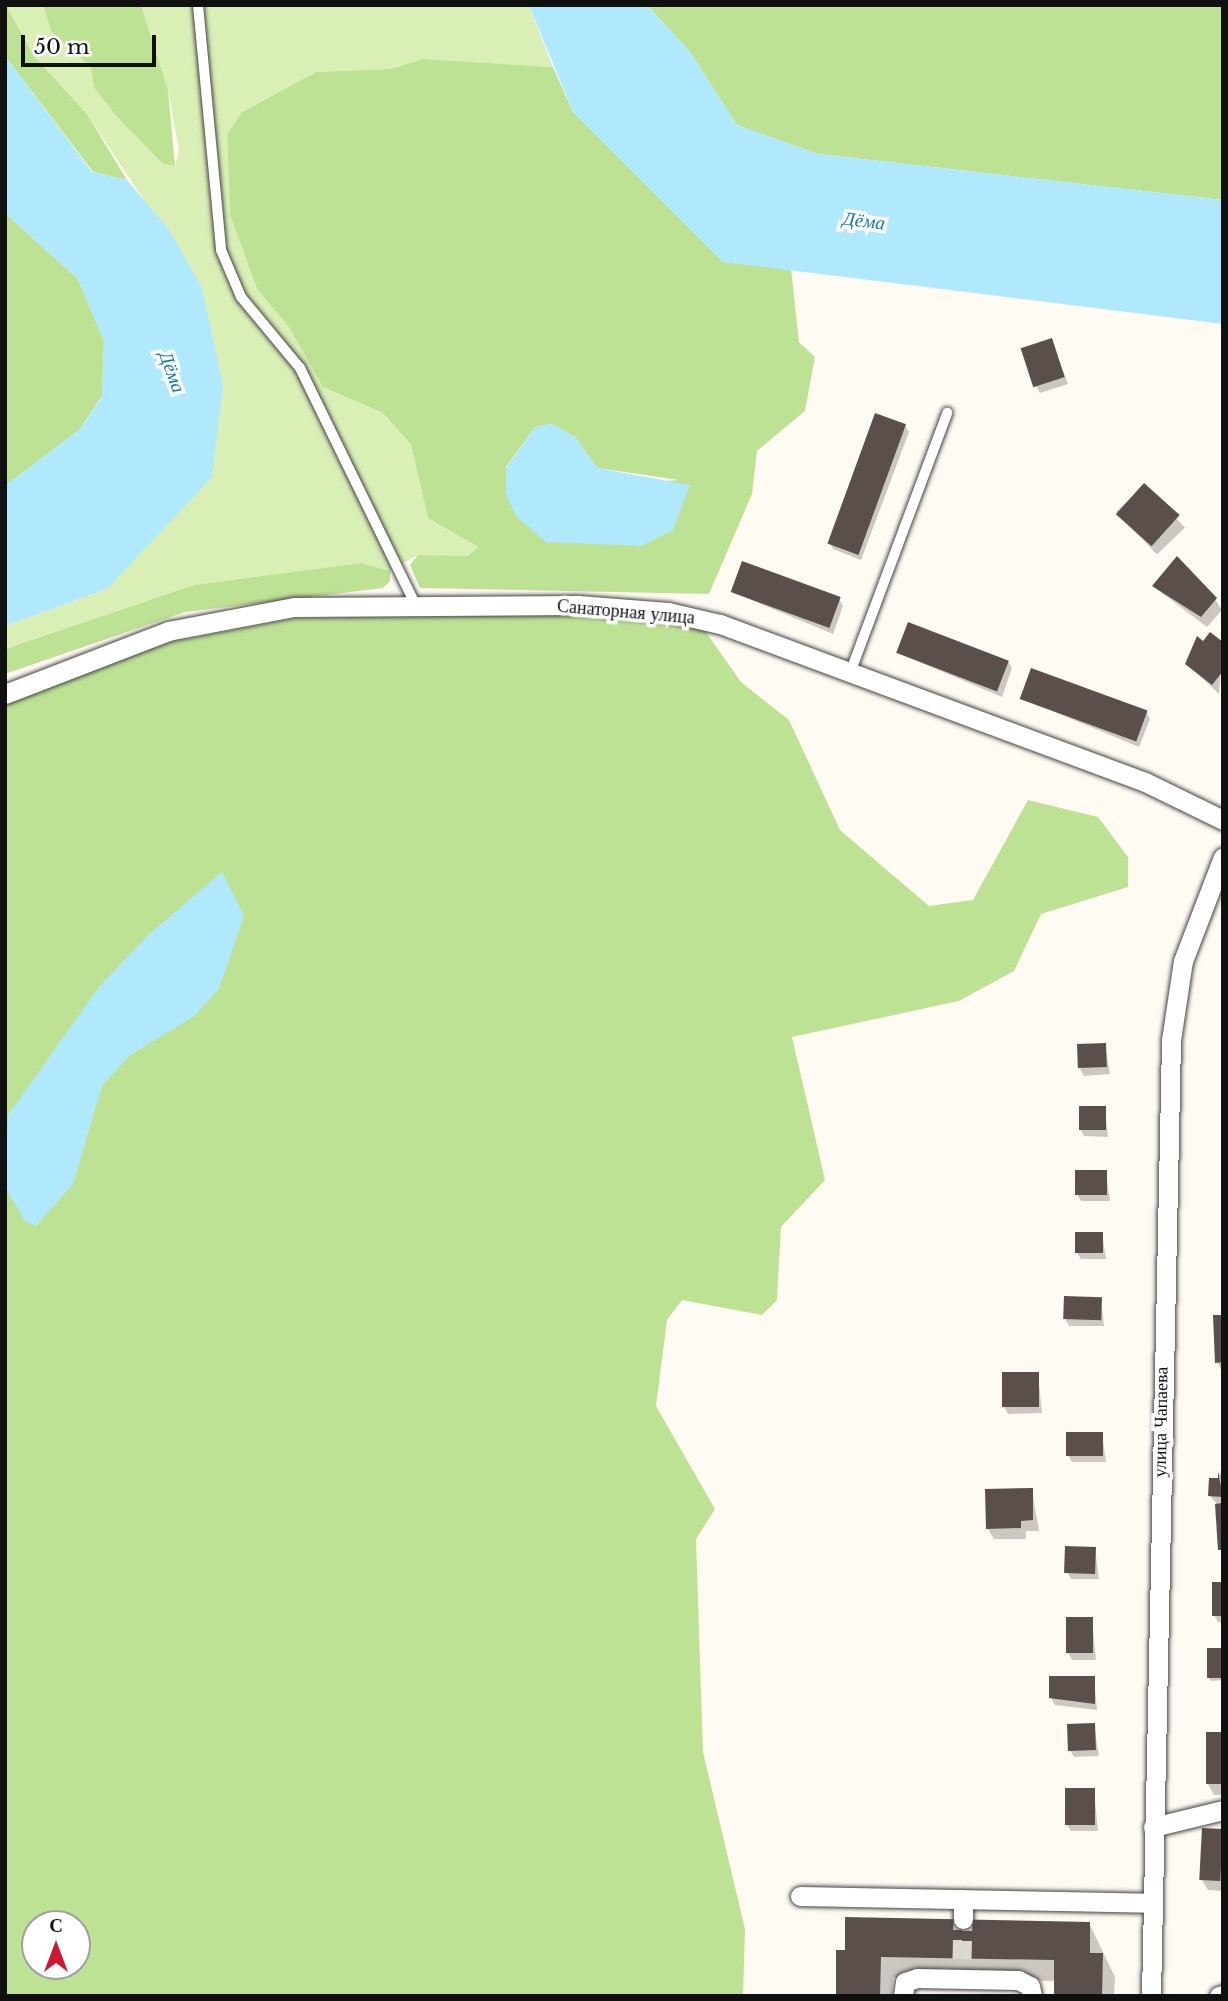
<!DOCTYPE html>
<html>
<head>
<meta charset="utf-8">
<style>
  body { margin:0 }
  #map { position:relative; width:1228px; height:2001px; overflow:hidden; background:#fffbf2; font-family:"Libre Baskerville",serif }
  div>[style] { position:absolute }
  .green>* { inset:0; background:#d9efb6 }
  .forest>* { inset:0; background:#bee294 }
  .water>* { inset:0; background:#b0e8fd }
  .shadow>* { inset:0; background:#0003; transform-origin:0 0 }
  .building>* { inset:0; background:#5a4f4b; transform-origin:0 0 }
  .street-tunnel>* { height:19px; margin-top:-9.5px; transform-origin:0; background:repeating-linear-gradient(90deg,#dbd8d0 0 19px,transparent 0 29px) }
  .roads { filter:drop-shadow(0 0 2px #434343) drop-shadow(0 0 2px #434343) }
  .lane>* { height:10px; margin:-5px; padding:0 5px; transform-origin:5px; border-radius:5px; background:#fff }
  .street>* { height:19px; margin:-9.5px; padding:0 9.5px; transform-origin:9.5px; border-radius:9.5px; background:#fff }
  span { translate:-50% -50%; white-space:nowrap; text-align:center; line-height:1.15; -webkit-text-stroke:7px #fff; paint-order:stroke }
  .street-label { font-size:18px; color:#101010 }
  .water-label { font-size:19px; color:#0978b1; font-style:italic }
  .frame { position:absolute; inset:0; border:7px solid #101010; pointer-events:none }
  .north { position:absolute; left:21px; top:1910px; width:70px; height:70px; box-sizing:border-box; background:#fff; border:2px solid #9f9f9f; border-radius:50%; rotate:0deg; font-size:19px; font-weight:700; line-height:28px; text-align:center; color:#101010 }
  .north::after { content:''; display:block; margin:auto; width:24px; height:32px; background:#d11631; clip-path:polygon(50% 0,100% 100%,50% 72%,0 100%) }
  .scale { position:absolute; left:21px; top:35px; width:135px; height:32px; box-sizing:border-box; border:4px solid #101010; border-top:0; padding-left:9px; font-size:21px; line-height:24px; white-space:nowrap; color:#101010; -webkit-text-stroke:5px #fff; paint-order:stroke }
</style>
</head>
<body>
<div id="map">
  <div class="green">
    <i style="clip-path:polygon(6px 5px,43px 5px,51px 31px,92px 67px,94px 88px,118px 118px,163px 164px,175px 166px,179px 150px,168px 90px,141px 5px,529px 5px,553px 67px,423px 59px,390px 69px,316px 72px,242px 112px,227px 134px,230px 215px,257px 289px,288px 326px,323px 387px,383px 413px,411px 445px,428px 518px,478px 547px,468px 556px,418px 555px,390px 571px,361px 563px,194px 585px,5px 649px,5px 626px,107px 589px,202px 288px,87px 114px,34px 56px)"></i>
  </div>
  <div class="forest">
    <i style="clip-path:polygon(6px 5px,34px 56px,87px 114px,127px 180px,93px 172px,5px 56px)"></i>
    <i style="clip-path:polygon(43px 5px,141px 5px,168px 90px,175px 166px,163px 164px,118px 118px,94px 88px,91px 67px,51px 31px)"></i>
    <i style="clip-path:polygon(647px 5px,1223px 5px,1223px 200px,818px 154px,737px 125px,690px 52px)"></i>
    <i style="clip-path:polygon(evenodd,423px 59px,553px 67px,573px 112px,723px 262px,791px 269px,799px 342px,815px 357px,805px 411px,757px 451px,752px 494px,709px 594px,420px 588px,410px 565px,418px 555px,468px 556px,478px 547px,428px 518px,411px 445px,383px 413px,323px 387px,288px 326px,257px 289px,230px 215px,227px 134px,242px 112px,316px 72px,390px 69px,423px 59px,552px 424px,575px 437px,597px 468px,679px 480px,506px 494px,506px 467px,535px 427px,552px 424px)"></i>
    <i style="clip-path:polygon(5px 213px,78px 279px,104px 341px,102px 396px,80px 429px,5px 486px)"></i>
    <i style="clip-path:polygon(361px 563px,390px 571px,390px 581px,383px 588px,185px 612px,5px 674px,5px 649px,194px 585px)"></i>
    <i style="clip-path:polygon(evenodd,575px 615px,698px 621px,741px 682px,789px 720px,840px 830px,929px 906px,973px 900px,1028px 800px,1098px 817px,1128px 857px,1128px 887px,1041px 914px,1014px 971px,959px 1001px,792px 1037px,825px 1180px,781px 1227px,777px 1300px,762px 1315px,682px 1300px,667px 1320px,656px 1406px,715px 1509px,696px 1539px,703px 1752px,745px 1929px,743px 1996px,5px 1996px,5px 705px,170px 642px,297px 618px,575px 615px,35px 1924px,77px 1924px,77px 1966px,35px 1966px,35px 1924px)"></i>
  </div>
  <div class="water">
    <i style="clip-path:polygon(529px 5px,647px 5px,690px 52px,737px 125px,818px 154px,1223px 200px,1223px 324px,723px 262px,573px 112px)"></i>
    <i style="clip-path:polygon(5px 56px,92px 172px,127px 180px,170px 231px,202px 288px,223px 385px,212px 477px,107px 589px,5px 626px,5px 486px,80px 429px,102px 397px,104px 341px,78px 279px,5px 213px)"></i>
    <i style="clip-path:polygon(552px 424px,575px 437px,597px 468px,690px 485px,673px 530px,641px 546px,546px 542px,516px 516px,506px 494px,506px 468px,535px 427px)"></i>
    <i style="clip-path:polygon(222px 872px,244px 916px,219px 989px,194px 1016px,129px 1056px,102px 1086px,73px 1184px,36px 1226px,25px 1221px,5px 1187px,8px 1115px,99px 987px,148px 935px)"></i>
  </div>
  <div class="shadow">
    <i style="clip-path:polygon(1051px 340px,1068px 384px,1040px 393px,1036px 386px)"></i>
    <i style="clip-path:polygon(905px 425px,909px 432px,861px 560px,833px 549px,829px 542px)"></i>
    <i style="left:1144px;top:485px;width:59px;height:39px;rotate:46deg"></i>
    <i style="clip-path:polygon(1154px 587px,1215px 599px,1222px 610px,1207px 627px)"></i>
    <i style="clip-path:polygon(732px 592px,839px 599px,843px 606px,833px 634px)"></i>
    <i style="clip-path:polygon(1203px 643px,1223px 644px,1219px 694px,1187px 664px)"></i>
    <i style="clip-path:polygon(898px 653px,1008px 661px,1012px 668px,1002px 697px)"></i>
    <i style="clip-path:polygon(1021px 698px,1146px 712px,1150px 719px,1139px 747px)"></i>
    <i style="clip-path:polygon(1105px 1045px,1110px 1074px,1084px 1076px,1080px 1069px)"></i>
    <i style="clip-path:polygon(1105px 1108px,1108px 1137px,1084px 1136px,1080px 1129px)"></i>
    <i style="left:1222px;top:1144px;width:1px;height:27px"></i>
    <i style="clip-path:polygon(1106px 1172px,1110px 1201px,1081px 1201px,1077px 1194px)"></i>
    <i style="clip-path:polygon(1102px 1233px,1106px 1259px,1081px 1259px,1077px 1253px)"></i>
    <i style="clip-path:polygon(1101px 1299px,1104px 1326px,1069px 1326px,1065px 1319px)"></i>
    <i style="clip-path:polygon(1223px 1317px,1223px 1373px,1217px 1362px)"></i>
    <i style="clip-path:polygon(1038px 1374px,1042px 1413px,1008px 1414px,1004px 1407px)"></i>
    <i style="clip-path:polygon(1102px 1434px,1106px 1462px,1072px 1462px,1068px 1455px)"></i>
    <i style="clip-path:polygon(1220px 1473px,1223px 1473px,1223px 1556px,1216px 1503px,1210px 1496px)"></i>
    <i style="clip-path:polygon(1032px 1490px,1039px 1531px,1026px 1531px,1026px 1539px,994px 1539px,988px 1529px)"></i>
    <i style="clip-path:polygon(1095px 1549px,1099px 1579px,1071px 1579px,1067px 1572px)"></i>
    <i style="clip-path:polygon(1223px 1584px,1223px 1622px,1218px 1622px,1214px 1615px)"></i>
    <i style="clip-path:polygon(1092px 1619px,1096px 1660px,1072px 1660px,1068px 1653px)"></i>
    <i style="clip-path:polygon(1223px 1650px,1223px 1680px,1211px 1681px,1209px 1678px)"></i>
    <i style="clip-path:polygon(1094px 1678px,1097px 1710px,1055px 1705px,1051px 1698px)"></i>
    <i style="clip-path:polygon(1094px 1725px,1099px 1756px,1074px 1757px,1070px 1750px)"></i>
    <i style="clip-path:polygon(1223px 1734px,1223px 1795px,1214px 1795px,1208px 1784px)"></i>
    <i style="clip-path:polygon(1094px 1790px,1098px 1831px,1071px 1831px,1067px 1825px)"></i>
    <i style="clip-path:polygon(1223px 1831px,1223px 1891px,1208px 1890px,1202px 1880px)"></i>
    <i style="clip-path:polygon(1089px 1923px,1115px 1977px,1114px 1996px,1055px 1996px,1056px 1981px,893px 1978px,892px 1996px,837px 1996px,838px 1951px)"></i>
  </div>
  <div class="building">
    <i style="left:1052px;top:338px;width:41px;height:33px;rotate:72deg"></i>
    <i style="left:875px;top:413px;width:33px;height:139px;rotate:20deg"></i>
    <i style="left:1144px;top:483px;width:48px;height:42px;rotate:42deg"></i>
    <i style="clip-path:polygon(1177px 556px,1217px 598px,1201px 617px,1152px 586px)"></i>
    <i style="left:742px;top:561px;width:105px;height:33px;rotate:20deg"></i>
    <i style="left:908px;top:622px;width:108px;height:33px;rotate:21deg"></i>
    <i style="clip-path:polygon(1210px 632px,1223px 642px,1223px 671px,1212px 685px,1185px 664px,1197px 636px,1203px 641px)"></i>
    <i style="left:1031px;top:668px;width:124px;height:33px;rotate:20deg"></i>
    <i style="left:1106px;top:1043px;width:24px;height:29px;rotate:88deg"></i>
    <i style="left:1079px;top:1106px;width:27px;height:24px"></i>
    <i style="left:1075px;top:1170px;width:32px;height:25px"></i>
    <i style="left:1075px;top:1232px;width:28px;height:21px"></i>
    <i style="left:1064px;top:1296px;width:38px;height:23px;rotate:2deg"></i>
    <i style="clip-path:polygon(1213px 1315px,1223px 1315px,1223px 1362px,1215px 1363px)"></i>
    <i style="left:1002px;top:1372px;width:37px;height:35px"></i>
    <i style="left:1066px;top:1432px;width:37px;height:24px"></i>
    <i style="clip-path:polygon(1218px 1471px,1223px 1497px,1208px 1496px,1209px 1478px,1218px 1478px)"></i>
    <i style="clip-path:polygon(1033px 1488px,1033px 1520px,1021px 1521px,1021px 1528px,986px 1529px,985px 1489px)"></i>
    <i style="clip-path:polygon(1223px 1503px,1223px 1550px,1218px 1550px,1215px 1504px)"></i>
    <i style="left:1065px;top:1546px;width:31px;height:27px;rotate:2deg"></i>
    <i style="left:1212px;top:1582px;width:11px;height:34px"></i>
    <i style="left:1066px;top:1617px;width:27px;height:36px"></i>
    <i style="left:1207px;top:1648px;width:16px;height:30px"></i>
    <i style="clip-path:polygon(1049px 1676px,1095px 1676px,1095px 1704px,1049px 1698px)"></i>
    <i style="left:1095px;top:1723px;width:27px;height:28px;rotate:88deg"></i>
    <i style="left:1223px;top:1732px;width:52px;height:17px;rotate:90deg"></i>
    <i style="left:1095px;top:1788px;width:37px;height:30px;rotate:90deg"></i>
    <i style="left:1202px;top:1828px;width:21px;height:52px;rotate:3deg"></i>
    <i style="clip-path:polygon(845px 1917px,1090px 1922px,1090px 1953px,1103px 1953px,1102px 1996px,1054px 1996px,1054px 1960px,881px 1957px,880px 1996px,836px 1996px,836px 1950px,845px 1950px)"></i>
  </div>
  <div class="street-tunnel">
    <i style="left:962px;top:1959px;width:40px;rotate:-88.6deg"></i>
  </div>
  <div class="roads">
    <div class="lane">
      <i style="left:198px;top:5px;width:246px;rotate:84.6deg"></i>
      <i style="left:221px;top:250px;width:51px;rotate:66.9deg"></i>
      <i style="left:241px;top:297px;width:92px;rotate:50.3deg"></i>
      <i style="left:300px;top:368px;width:265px;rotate:64deg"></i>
      <i style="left:850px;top:673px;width:278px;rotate:-69.5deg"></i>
    </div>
    <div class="street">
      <i style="left:5px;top:694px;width:175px;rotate:-21.1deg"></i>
      <i style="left:168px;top:631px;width:128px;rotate:-10.8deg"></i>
      <i style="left:294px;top:607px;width:284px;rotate:-0.4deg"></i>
      <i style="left:578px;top:605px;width:90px;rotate:4.4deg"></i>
      <i style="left:668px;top:612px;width:53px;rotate:13deg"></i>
      <i style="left:720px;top:624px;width:453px;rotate:20.4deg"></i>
      <i style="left:1145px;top:782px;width:87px;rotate:26deg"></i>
      <i style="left:1153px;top:1827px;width:72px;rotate:-13.7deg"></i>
      <i style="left:800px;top:1896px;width:350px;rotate:1.1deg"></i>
      <i style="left:963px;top:1919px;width:20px;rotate:-90deg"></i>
      <i style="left:903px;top:1996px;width:14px;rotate:-82deg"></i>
      <i style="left:905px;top:1982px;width:13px;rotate:-18deg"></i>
      <i style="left:917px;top:1978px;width:101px;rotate:1.1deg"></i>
      <i style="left:1018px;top:1980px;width:13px;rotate:27deg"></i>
      <i style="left:1030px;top:1986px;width:10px;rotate:79deg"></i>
      <i style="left:1151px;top:1996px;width:956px;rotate:-88.8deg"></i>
      <i style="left:1171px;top:1040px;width:80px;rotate:-81.4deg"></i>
      <i style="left:1183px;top:961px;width:111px;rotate:-69deg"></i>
      <i style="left:1219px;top:1996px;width:4px;rotate:-14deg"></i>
    </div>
  </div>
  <div class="street-label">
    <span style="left:626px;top:612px;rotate:5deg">Санаторная улица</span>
    <span style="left:1161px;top:1422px;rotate:-89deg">улица Чапаева</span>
  </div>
  <div class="water-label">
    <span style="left:864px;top:221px;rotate:7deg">Дёма</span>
    <span style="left:172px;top:372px;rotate:70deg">Дёма</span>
  </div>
  <div class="frame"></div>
  <div class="north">С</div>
  <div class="scale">50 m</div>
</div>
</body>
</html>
